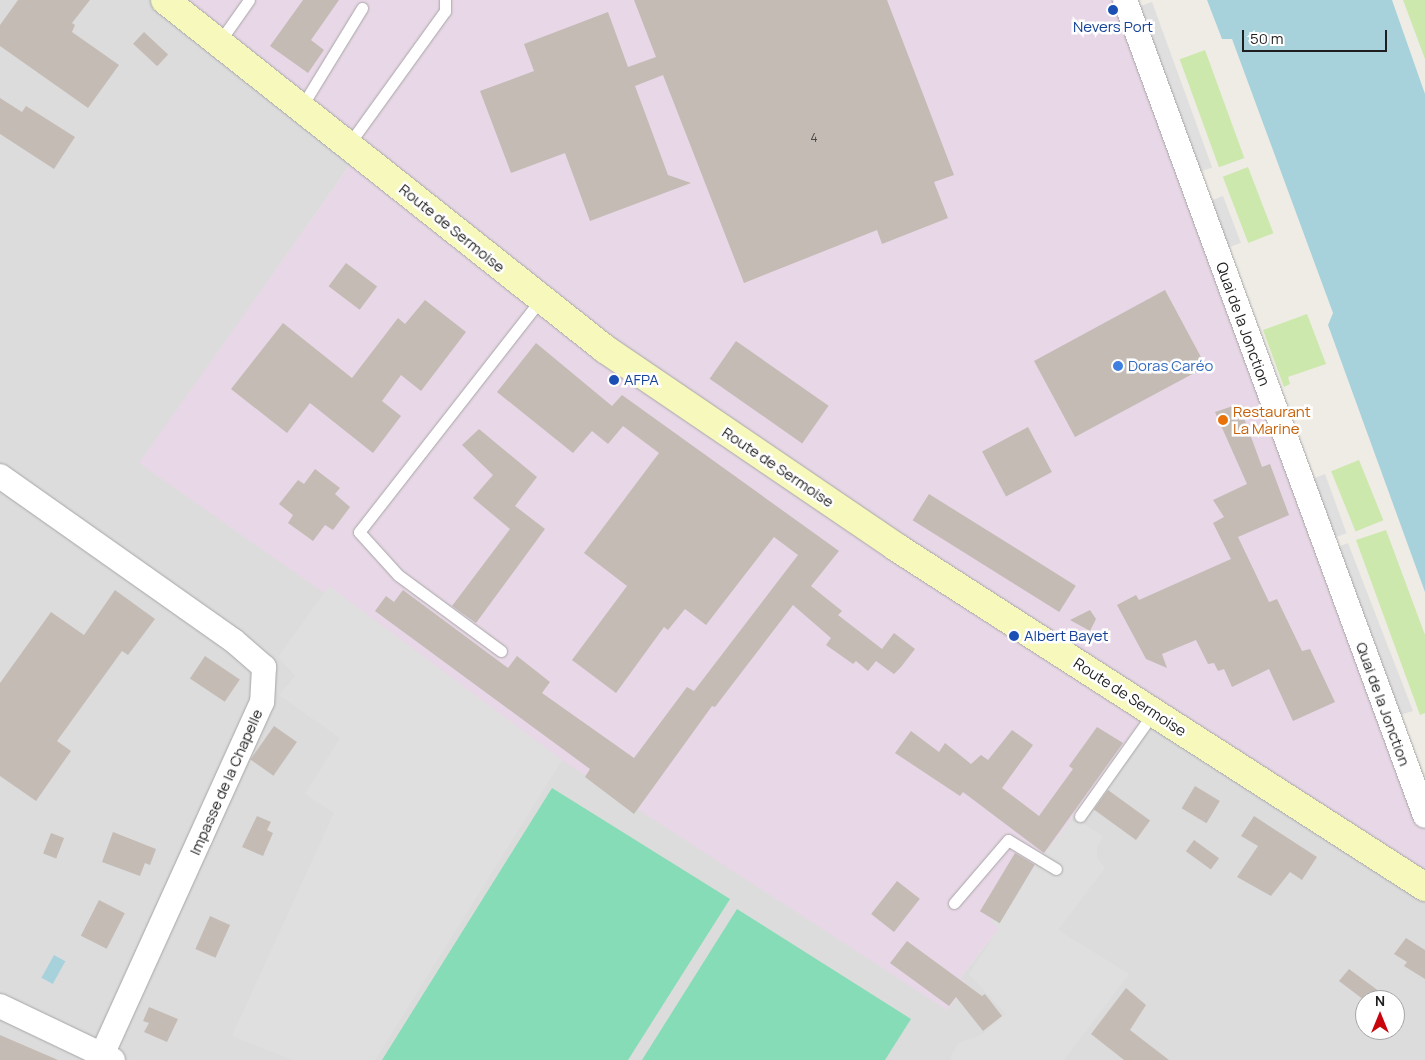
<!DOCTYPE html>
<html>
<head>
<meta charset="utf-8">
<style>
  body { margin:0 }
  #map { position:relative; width:1425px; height:1060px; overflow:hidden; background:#efece5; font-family:Manrope,sans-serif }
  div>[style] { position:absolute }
  .residential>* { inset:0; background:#dddcdc }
  .industrial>* { inset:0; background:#e8d7e6 }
  .grass>* { inset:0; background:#cce8ad; transform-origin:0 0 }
  .pitch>* { inset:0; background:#85dcb7 }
  .parking>* { inset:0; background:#dfdfdf; transform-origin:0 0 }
  .water>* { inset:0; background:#a7d2dc; transform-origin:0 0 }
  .building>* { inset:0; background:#c4bbb5; transform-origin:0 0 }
  .roads { filter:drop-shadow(0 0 1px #a6a6a6) drop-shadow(0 0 1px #a6a6a6) }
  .lane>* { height:11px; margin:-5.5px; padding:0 5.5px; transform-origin:5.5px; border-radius:5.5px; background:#fff }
  .street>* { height:24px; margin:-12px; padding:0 12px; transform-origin:12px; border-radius:12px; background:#fff }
  .secondary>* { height:28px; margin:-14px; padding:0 14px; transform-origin:14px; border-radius:14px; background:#f7f8bb }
  .dots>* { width:14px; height:14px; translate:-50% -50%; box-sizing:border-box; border:2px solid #fff; border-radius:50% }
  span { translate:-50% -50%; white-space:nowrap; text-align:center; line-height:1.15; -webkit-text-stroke:5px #fff; paint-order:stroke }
  .number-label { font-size:12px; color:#484644 }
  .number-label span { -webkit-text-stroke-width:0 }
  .transit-label { font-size:15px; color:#164399 }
  .left { translate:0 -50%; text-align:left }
  .street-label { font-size:15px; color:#1f1f1f }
  .shop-label { font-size:15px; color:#366cbe }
  .food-label { font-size:15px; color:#c56008 }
  .north { position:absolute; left:1355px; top:990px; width:50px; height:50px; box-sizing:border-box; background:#fff; border:1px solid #a5a5a5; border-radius:50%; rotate:0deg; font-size:14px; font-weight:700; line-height:20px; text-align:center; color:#1f1f1f }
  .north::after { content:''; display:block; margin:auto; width:18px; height:22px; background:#c8050d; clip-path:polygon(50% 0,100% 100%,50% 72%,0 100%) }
  .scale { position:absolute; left:1242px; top:30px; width:145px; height:22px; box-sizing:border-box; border:2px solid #1f1f1f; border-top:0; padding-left:6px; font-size:15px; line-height:18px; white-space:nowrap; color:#1f1f1f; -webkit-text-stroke:4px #fff; paint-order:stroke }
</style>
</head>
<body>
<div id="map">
  <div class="residential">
    <i style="clip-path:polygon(evenodd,0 0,175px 0,350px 165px,140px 463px,960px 978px,999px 928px,991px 922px,1070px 821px,1144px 716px,1425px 899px,1425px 1060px,0 1060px,0 0,1365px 1000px,1395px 1000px,1395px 1030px,1365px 1030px,1365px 1000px)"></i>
  </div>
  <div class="industrial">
    <i style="clip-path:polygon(175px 0,1125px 0,1425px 816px,1425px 899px,1144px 716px,1070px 821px,992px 922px,999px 928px,960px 978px,967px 984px,947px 1010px,562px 760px,139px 463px,350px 165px)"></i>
  </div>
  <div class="grass">
    <i style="clip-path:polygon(1403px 0,1425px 0,1425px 59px)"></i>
    <i style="left:1205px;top:50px;width:115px;height:27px;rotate:70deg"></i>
    <i style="left:1248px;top:167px;width:71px;height:27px;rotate:69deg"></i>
    <i style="clip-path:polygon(1307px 314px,1326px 364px,1288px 377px,1290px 384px,1284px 387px,1263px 330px)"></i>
    <i style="left:1359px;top:460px;width:65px;height:30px;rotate:68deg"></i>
    <i style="clip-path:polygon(1386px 530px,1425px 635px,1425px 713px,1420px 715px,1356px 540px)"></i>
  </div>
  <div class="pitch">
    <i style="clip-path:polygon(552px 788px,730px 899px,628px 1060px,382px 1060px)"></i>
    <i style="clip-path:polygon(737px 909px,911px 1019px,885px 1060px,642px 1060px)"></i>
  </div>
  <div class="parking">
    <i style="left:1152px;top:2px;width:176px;height:17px;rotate:70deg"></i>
    <i style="left:1223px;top:196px;width:50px;height:16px;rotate:69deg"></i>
    <i style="left:1325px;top:474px;width:63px;height:15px;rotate:70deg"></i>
    <i style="clip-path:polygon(1348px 543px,1413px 711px,1397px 716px,1335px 548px)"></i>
    <i style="clip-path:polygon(329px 586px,562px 760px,375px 1060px,292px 1060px,232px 1036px,334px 813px,305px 794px,340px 738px,279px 695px,295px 676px,278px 657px)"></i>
    <i style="clip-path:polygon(1070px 821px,1084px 824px,1103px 836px,1097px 848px,1097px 859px,1105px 868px,1058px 930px,1129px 974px,1064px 1060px,953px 1060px,950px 1057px,959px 1043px,981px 1035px,1006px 1014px,969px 974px,999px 928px,991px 922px)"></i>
  </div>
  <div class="water">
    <i style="clip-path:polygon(1207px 0,1392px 0,1425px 94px,1425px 592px,1328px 325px,1333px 313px,1232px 39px,1222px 39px)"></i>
    <i style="left:54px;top:955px;width:13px;height:26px;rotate:29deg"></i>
  </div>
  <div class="building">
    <i style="clip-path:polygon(18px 0,90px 0,72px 23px,75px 25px,72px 32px,119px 65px,88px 108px,0 46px,0 25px)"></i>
    <i style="clip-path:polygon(303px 0,339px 0,311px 40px,324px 50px,308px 73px,270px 46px)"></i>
    <i style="clip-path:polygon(634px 0,887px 0,954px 175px,934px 182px,948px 218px,882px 244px,877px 230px,744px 283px,663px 75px,635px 86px,668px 175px,691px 183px,590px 221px,565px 153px,511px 173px,480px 91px,534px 71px,524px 44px,608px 12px,628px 67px,656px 57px)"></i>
    <i style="left:144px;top:32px;width:33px;height:16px;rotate:43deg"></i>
    <i style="clip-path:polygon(0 98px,22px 112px,26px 106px,75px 137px,54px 169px,0 134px)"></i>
    <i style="left:346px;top:263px;width:39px;height:29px;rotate:37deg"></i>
    <i style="clip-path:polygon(1165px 290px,1202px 359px,1198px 371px,1075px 437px,1034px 361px)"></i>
    <i style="clip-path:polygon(425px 300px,466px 332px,421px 391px,401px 375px,382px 401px,401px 416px,373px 453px,310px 403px,287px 433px,231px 389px,283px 323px,352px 378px,398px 318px,405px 324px)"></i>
    <i style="left:736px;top:341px;width:113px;height:46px;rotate:35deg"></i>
    <i style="clip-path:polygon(536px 343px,612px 406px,622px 395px,839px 551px,811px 586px,842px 611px,838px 615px,882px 649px,894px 633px,915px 649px,901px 667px,894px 674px,876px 661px,868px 671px,856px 661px,853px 664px,826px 645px,831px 638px,793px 605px,715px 707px,712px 706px,634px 814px,585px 777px,590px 769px,375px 611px,386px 596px,394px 602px,403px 590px,508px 668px,517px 656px,550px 682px,542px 693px,634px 758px,687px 687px,694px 691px,798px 555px,774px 537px,706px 625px,685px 609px,668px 630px,664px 627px,616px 693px,572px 660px,627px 586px,584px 553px,659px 453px,623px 426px,608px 444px,592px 431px,573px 453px,497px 392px)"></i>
    <i style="clip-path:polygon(1239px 404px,1262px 467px,1270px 464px,1289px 515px,1238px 537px,1269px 602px,1277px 599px,1302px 651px,1310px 649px,1335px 702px,1293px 721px,1269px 669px,1232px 687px,1224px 669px,1218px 671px,1214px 663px,1208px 664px,1196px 640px,1162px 654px,1167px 668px,1146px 659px,1117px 605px,1136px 595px,1139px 600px,1231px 559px,1213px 523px,1224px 517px,1213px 500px,1247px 484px,1215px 412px)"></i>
    <i style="left:1028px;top:427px;width:51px;height:52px;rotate:62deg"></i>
    <i style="clip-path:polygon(479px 429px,537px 477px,515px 506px,545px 529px,476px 623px,452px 606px,510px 529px,473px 498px,493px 475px,462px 445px)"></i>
    <i style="clip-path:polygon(315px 469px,340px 488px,335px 494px,350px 507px,333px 530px,325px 525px,313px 541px,288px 523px,293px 515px,279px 504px,298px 480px,304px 484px)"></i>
    <i style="left:929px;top:494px;width:173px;height:31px;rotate:32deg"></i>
    <i style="clip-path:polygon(115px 590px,155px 619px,128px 655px,122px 651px,57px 741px,71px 751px,36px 801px,0 776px,0 683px,51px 612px,84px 635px)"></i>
    <i style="clip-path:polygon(1090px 610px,1096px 619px,1090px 631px,1070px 620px)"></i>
    <i style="left:205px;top:656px;width:42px;height:27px;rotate:34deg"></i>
    <i style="left:274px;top:726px;width:28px;height:41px;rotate:35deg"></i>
    <i style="clip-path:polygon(1097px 727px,1123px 743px,1044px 853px,963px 792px,960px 796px,895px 753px,911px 731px,939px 752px,945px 743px,971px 764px,981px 755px,988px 760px,1012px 730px,1033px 745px,1002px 788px,1039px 816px,1073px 769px,1069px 766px)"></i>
    <i style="left:1195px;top:786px;width:29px;height:26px;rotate:31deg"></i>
    <i style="left:1108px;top:790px;width:52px;height:24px;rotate:36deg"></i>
    <i style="clip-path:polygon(257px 816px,271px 822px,267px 830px,273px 833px,263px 856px,242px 847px)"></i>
    <i style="clip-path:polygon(1254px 816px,1317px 857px,1302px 880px,1290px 872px,1271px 896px,1237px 877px,1258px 846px,1241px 836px)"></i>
    <i style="clip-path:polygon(113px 832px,156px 849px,150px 865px,145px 863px,140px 876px,102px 862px)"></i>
    <i style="left:51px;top:833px;width:14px;height:22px;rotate:21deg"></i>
    <i style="left:1194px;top:840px;width:31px;height:14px;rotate:36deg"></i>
    <i style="left:1015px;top:853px;width:23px;height:68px;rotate:31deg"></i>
    <i style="left:897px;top:881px;width:29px;height:42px;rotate:38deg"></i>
    <i style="left:99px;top:900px;width:29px;height:40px;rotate:27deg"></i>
    <i style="left:210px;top:916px;width:22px;height:36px;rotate:24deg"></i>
    <i style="clip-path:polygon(1406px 938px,1425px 950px,1425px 979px,1404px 966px,1407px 962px,1394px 954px)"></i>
    <i style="clip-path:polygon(907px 941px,982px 996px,985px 994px,1002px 1016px,983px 1031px,956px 997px,949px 1006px,890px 963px)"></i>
    <i style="clip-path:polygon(1349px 969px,1391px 1000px,1364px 1000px,1339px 981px)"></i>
    <i style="clip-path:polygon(1126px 988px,1146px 1005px,1130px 1030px,1169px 1060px,1124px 1060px,1091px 1034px)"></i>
    <i style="clip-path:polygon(149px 1007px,178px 1019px,167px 1042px,144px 1032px,149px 1023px,143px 1021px)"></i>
    <i style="clip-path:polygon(0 1035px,58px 1060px,0 1060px)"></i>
  </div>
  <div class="roads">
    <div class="lane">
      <i style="left:220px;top:41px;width:50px;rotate:-54.7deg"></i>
      <i style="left:302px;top:106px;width:115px;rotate:-58.5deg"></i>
      <i style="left:349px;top:144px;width:164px;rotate:-54.2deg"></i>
      <i style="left:445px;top:11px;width:11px;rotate:-90deg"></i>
      <i style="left:501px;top:651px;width:128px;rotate:-143.6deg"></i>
      <i style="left:398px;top:575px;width:58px;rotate:-132.2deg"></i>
      <i style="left:359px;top:532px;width:294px;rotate:-52deg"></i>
      <i style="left:1080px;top:816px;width:128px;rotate:-54.6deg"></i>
      <i style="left:954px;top:903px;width:83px;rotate:-49.4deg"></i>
      <i style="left:1008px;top:840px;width:56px;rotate:31.1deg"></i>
    </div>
    <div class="street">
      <i style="left:1125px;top:0;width:869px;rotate:69.81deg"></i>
      <i style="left:0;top:476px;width:286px;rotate:35.2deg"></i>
      <i style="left:234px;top:641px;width:40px;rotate:41deg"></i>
      <i style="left:264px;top:667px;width:35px;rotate:93deg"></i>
      <i style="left:262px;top:702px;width:387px;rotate:114.4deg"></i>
      <i style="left:0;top:1006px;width:125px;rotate:25.5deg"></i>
    </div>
    <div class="secondary">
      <i style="left:165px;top:0;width:562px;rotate:38.42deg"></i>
      <i style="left:605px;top:349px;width:352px;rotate:34.2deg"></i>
      <i style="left:896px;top:547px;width:629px;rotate:32.73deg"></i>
    </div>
  </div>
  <div class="dots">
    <i style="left:1113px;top:10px;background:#1a4fb4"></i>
    <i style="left:1118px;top:366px;background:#3f7fe0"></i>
    <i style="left:614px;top:380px;background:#1a4fb4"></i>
    <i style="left:1223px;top:420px;background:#e8710a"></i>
    <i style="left:1014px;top:636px;background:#1a4fb4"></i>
  </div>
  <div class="number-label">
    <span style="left:814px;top:138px">4</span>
  </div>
  <div class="transit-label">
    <span style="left:1113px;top:27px">Nevers Port</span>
    <span class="left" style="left:624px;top:380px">AFPA</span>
    <span class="left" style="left:1024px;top:636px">Albert Bayet</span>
  </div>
  <div class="street-label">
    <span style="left:452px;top:228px;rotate:39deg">Route de Sermoise</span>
    <span style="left:1243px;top:324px;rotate:70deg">Quai de la Jonction</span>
    <span style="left:778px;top:467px;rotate:34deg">Route de Sermoise</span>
    <span style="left:1130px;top:697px;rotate:33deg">Route de Sermoise</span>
    <span style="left:1383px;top:704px;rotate:70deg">Quai de la Jonction</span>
    <span style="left:226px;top:782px;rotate:-66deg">Impasse de la Chapelle</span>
  </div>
  <div class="shop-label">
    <span class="left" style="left:1128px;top:366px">Doras Caréo</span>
  </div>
  <div class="food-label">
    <span class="left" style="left:1233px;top:420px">Restaurant<br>La Marine</span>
  </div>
  <div class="north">N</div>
  <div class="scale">50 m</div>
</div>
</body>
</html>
